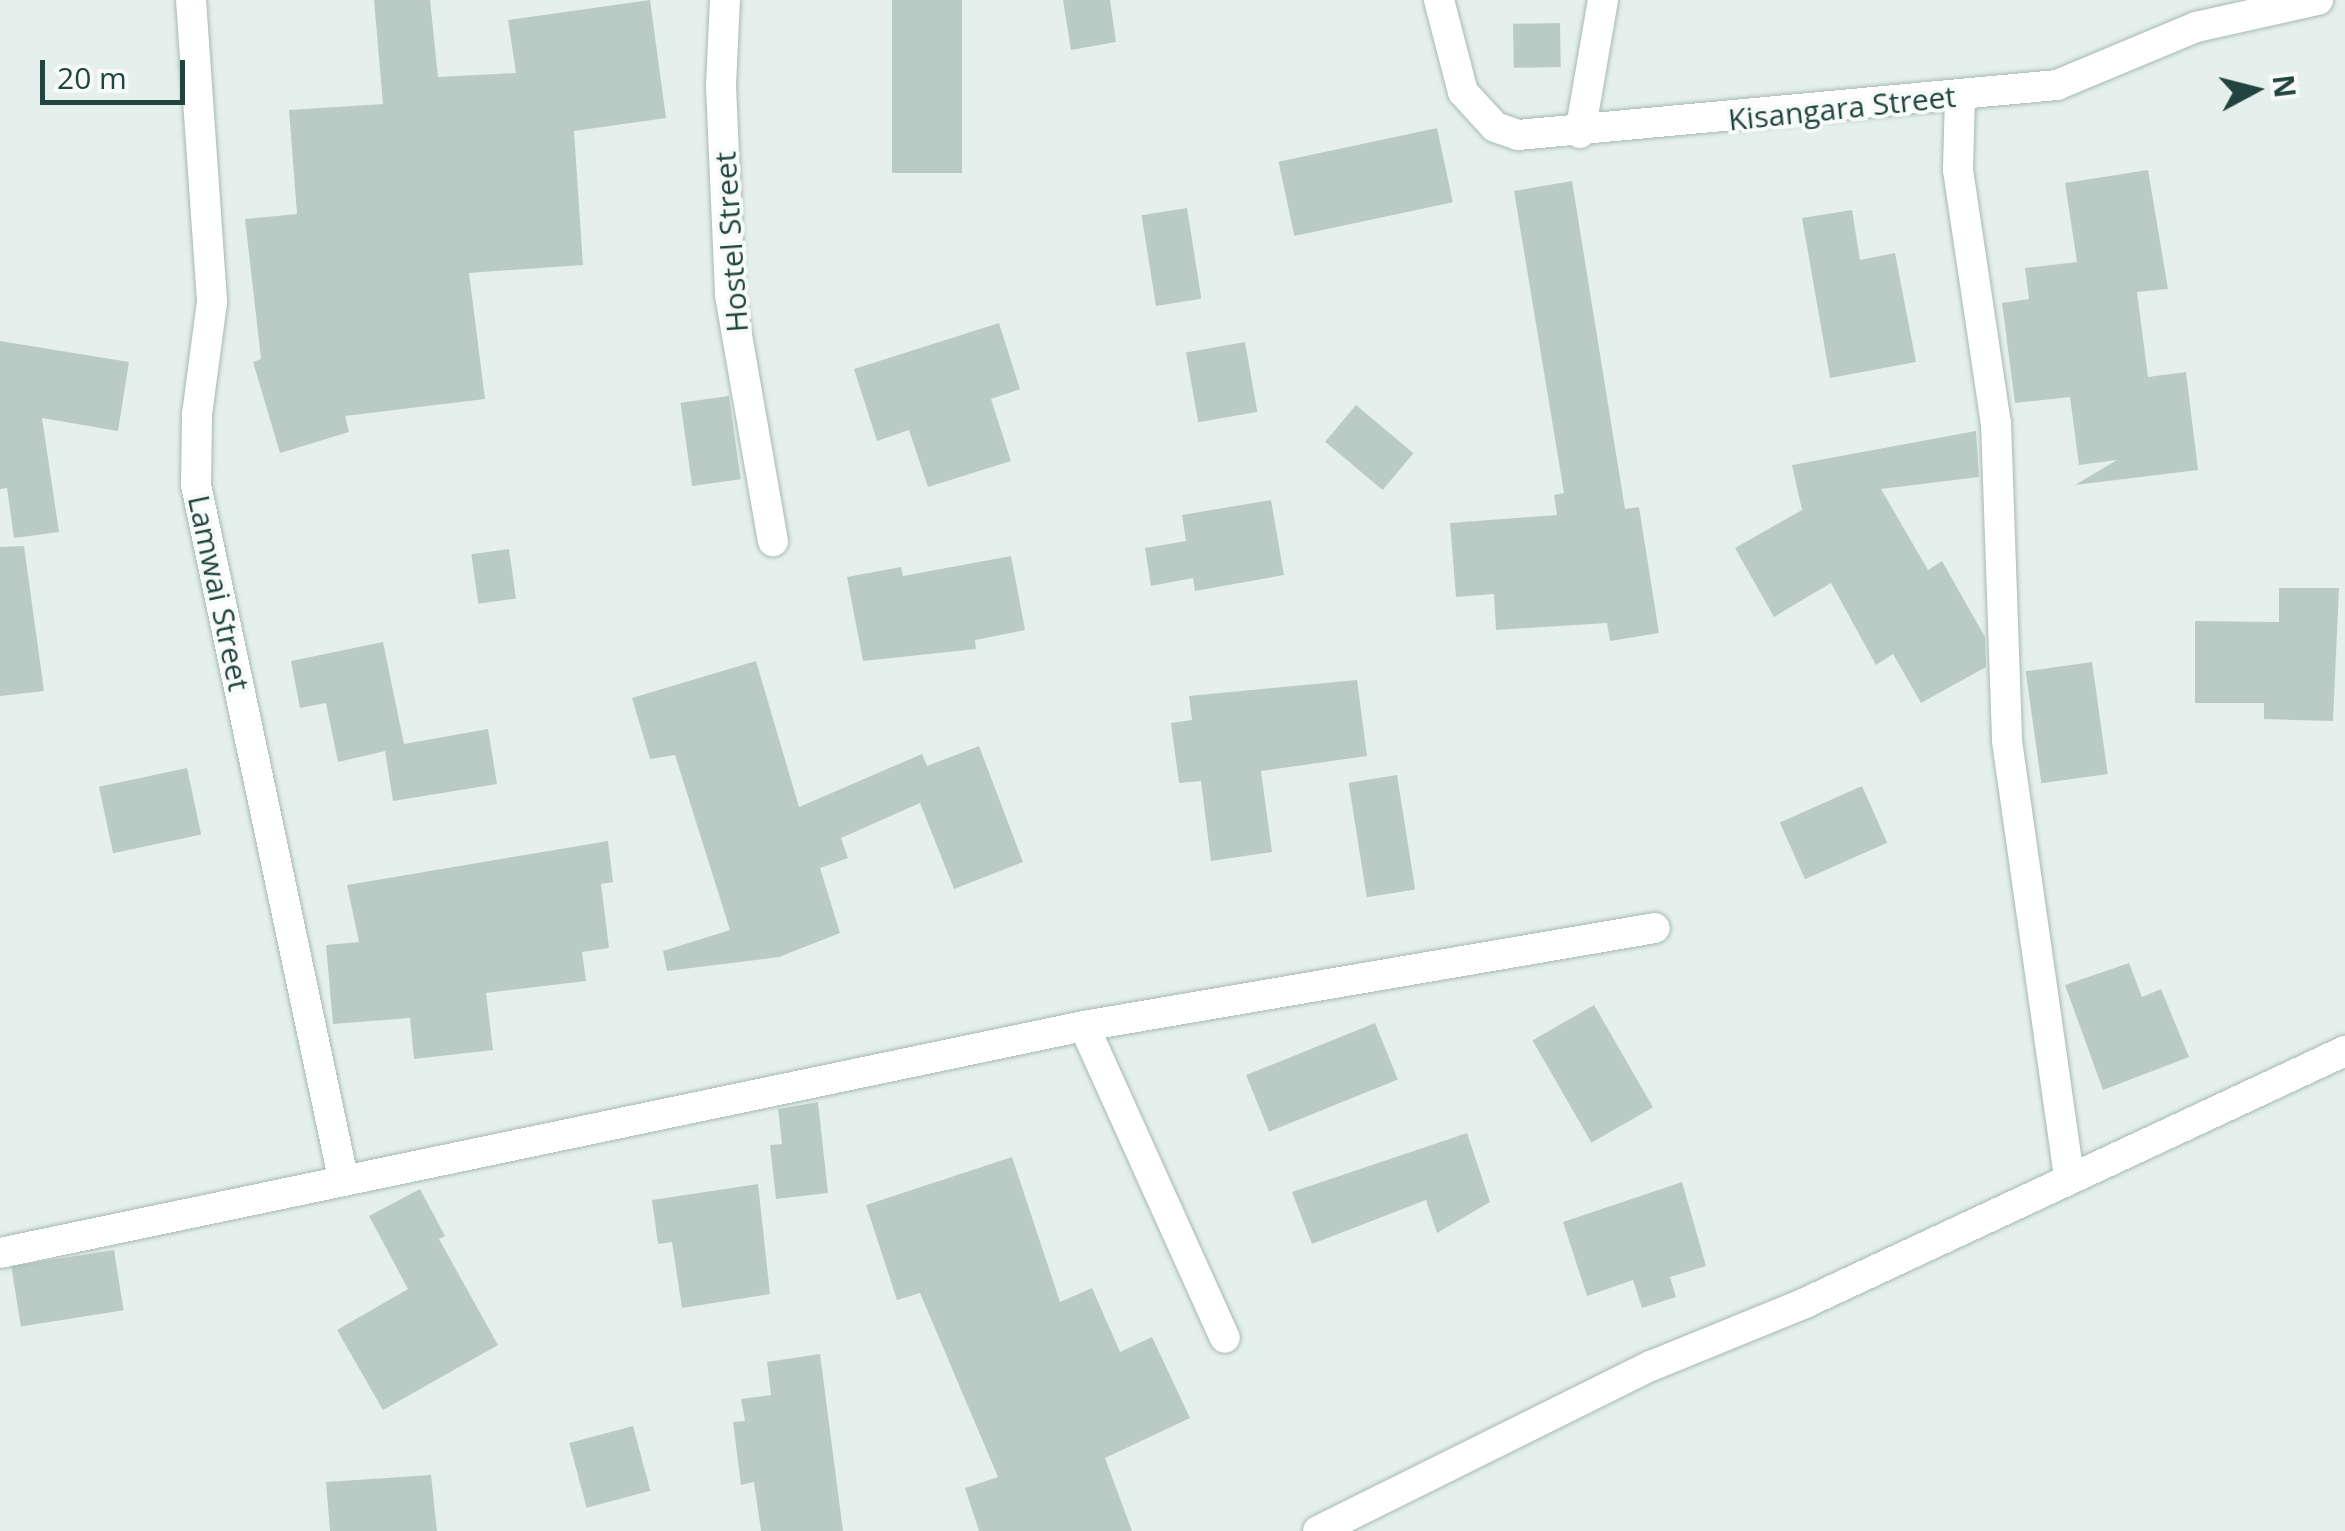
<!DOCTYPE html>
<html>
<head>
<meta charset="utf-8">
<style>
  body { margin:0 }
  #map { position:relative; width:2345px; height:1531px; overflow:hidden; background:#e5f0ec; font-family:"Open Sans",sans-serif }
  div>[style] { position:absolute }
  .building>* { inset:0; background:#bacbc5; transform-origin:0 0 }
  .roads { filter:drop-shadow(0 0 2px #a7b9b4) drop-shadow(0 0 2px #a7b9b4) }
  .minor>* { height:30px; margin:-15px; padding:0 15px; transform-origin:15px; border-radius:15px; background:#fff }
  span { translate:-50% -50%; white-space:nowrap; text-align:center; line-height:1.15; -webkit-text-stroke:8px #f6fbf9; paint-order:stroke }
  .street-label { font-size:30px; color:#22443e }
  .north { position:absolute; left:2205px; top:40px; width:100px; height:100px; -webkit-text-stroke:8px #f6fbf9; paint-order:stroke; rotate:83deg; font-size:28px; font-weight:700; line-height:40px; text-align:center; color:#22443e }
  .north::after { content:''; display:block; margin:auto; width:35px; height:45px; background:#22443e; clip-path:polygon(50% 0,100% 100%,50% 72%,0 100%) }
  .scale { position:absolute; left:40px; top:60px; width:145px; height:45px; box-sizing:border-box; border:5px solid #22443e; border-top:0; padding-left:12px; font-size:30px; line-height:35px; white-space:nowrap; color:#22443e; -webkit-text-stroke:8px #f6fbf9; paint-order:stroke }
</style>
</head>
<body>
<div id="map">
  <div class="building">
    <i style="clip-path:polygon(374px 0,430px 0,438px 77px,516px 73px,508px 20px,650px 0,666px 118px,574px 131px,583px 265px,469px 273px,485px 399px,345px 416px,349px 432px,280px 453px,253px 362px,261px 359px,245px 219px,297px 214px,289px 110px,383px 104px)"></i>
    <i style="left:892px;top:0;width:70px;height:173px"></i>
    <i style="clip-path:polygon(1063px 0,1110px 0,1116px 42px,1071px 50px)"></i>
    <i style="left:1560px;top:23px;width:44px;height:47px;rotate:89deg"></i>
    <i style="left:1437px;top:128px;width:76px;height:162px;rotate:78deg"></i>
    <i style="clip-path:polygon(2148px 170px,2168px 289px,2137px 292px,2148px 377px,2186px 372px,2198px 470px,2075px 485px,2117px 460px,2079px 465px,2070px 397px,2015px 403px,2002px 303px,2029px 299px,2025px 268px,2077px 262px,2065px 183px)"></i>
    <i style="clip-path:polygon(1572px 181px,1625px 509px,1639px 507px,1659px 633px,1610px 641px,1607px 623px,1496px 630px,1494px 594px,1456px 597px,1450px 523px,1557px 515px,1554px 495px,1564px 493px,1514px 191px)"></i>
    <i style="left:1187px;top:208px;width:92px;height:46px;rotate:81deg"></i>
    <i style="clip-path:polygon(1852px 210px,1860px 260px,1895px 253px,1916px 362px,1830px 378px,1802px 218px)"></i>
    <i style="clip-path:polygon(999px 323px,1020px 389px,991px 399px,1011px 461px,928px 487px,909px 430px,877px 441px,854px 369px)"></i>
    <i style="clip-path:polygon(0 341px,129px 362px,118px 431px,42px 418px,59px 532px,14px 538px,7px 488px,0 489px)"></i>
    <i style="left:1245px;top:342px;width:71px;height:60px;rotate:80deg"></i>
    <i style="left:729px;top:396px;width:84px;height:49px;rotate:82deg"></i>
    <i style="left:1356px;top:405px;width:75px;height:48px;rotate:40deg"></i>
    <i style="clip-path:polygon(1976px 431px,1979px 477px,1881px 489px,1928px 570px,1942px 561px,1985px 637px,1986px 667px,1921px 703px,1893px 654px,1876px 665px,1831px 583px,1774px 617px,1735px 548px,1802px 510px,1792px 465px)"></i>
    <i style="clip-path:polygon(1271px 500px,1284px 575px,1195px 591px,1193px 578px,1151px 586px,1145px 548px,1186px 541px,1182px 515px)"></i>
    <i style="clip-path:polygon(24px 546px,44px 691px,0 696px,0 547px)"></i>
    <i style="left:509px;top:549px;width:50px;height:38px;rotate:82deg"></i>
    <i style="clip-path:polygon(1011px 556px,1025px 630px,975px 640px,976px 649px,863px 661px,847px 577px,901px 567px,903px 576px)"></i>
    <i style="clip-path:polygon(2279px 588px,2339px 588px,2333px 721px,2264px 719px,2264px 703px,2195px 703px,2195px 621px,2279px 622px)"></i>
    <i style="clip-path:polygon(383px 642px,404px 744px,488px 729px,497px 784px,393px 801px,385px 751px,338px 762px,326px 703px,300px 708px,291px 661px)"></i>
    <i style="clip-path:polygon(756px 661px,799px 807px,922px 754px,927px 766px,979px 746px,1023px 862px,954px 889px,920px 803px,841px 838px,848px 858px,820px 868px,840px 933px,779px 957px,667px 971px,663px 951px,730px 930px,675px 755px,650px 759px,632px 698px)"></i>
    <i style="left:2092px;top:662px;width:113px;height:67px;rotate:82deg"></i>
    <i style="clip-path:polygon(1357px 680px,1367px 756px,1261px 771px,1272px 852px,1211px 861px,1201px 781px,1179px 783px,1171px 723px,1192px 720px,1189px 696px)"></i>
    <i style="left:187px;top:768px;width:68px;height:90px;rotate:78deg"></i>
    <i style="left:1397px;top:775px;width:116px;height:49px;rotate:81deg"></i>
    <i style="left:1862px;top:786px;width:62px;height:90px;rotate:66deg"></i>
    <i style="clip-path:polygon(608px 841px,613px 882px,601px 884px,609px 948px,582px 952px,586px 981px,486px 993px,493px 1050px,414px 1059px,410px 1018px,333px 1024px,326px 945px,359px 942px,347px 885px)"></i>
    <i style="clip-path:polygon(2129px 963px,2142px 997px,2161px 989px,2189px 1057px,2103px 1090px,2065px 985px)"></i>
    <i style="left:1594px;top:1005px;width:118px;height:71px;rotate:60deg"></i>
    <i style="left:1375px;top:1023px;width:61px;height:139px;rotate:68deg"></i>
    <i style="clip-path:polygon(818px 1102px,828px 1193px,776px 1199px,770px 1145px,782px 1144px,778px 1109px)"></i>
    <i style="clip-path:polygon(1467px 1133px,1490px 1202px,1437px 1233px,1426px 1200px,1312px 1244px,1292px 1192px)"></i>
    <i style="clip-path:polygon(1012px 1157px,1060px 1302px,1092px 1288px,1120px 1352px,1152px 1337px,1190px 1418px,1105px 1458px,1132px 1531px,979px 1531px,965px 1488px,998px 1477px,920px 1293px,897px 1300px,866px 1205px)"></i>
    <i style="clip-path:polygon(1682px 1182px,1706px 1266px,1670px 1277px,1676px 1297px,1642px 1308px,1633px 1280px,1587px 1296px,1563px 1222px)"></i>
    <i style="clip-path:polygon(758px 1184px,770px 1294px,682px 1308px,672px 1242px,658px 1244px,652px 1200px)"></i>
    <i style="clip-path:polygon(420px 1189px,445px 1236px,439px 1239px,498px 1345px,383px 1410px,337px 1330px,408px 1289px,369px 1216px)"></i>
    <i style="left:114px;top:1250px;width:61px;height:104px;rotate:81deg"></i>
    <i style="clip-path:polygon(820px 1354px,843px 1531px,761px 1531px,754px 1482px,741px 1485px,733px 1422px,745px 1421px,741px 1399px,771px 1395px,767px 1362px)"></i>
    <i style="left:633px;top:1426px;width:67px;height:66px;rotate:75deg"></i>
    <i style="clip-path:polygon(431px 1475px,437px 1531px,330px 1531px,326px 1482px)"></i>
  </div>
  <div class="roads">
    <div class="minor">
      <i style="left:191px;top:0;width:303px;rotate:86deg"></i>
      <i style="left:212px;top:302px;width:114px;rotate:97.6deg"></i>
      <i style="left:197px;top:415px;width:70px;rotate:90.8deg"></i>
      <i style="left:196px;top:485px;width:708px;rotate:78.02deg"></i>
      <i style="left:725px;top:0;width:86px;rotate:92.7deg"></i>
      <i style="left:721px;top:86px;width:209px;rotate:87.5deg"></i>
      <i style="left:730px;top:295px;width:250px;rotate:80.1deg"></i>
      <i style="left:1439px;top:0;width:95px;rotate:75.4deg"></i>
      <i style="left:1463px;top:92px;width:47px;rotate:47.6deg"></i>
      <i style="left:1495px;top:127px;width:24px;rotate:19deg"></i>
      <i style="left:1518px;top:135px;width:541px;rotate:-5.3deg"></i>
      <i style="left:2057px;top:85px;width:151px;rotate:-22.6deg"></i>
      <i style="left:2196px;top:27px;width:125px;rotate:-12.5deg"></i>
      <i style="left:1960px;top:97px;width:73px;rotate:91.6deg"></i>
      <i style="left:1958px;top:170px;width:256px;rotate:81.5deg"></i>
      <i style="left:1996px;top:423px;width:318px;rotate:88deg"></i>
      <i style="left:2007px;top:741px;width:441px;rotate:81.9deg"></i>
      <i style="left:1580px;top:133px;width:135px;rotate:-80.2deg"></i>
      <i style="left:1084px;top:1026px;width:342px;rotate:65.7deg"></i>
      <i style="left:0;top:1253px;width:1108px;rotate:-11.83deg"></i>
      <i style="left:1084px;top:1026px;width:579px;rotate:-9.74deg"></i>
      <i style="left:1318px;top:1531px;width:372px;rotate:-26.4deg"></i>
      <i style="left:1651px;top:1366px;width:166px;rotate:-22.2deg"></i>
      <i style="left:1805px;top:1303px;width:596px;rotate:-25.02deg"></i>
    </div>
  </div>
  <div class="street-label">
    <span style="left:1842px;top:108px;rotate:-6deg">Kisangara Street</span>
    <span style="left:731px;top:242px;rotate:-94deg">Hostel Street</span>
    <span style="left:219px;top:593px;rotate:78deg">Lamwai Street</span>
  </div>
  <div class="north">N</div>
  <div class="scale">20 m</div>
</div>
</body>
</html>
